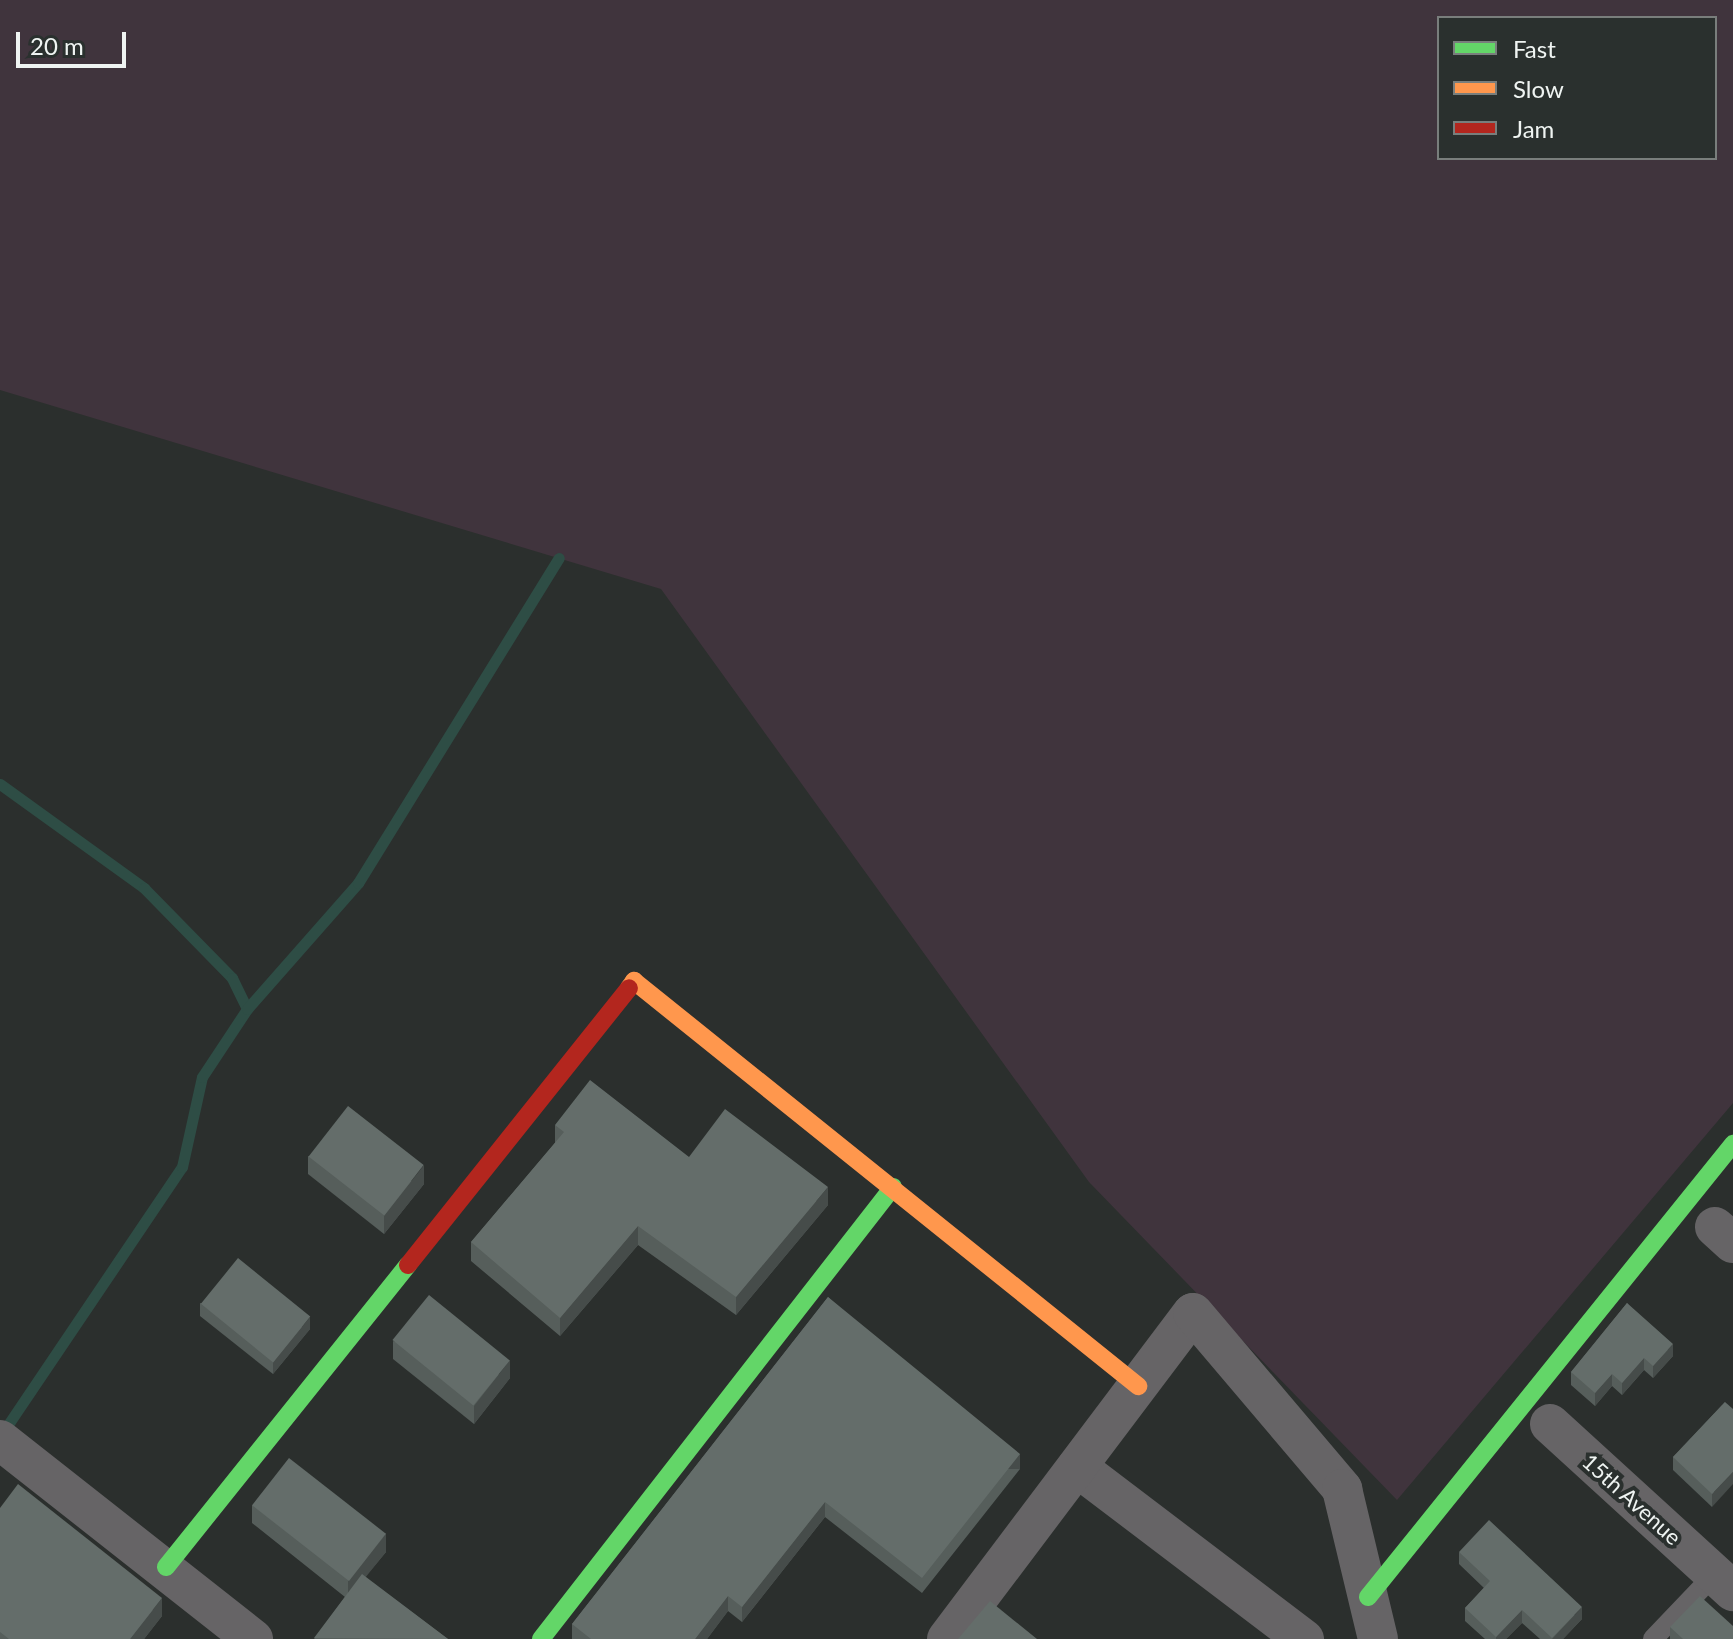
<!DOCTYPE html>
<html>
<head>
<meta charset="utf-8">
<style>
  body { margin:0 }
  #map { position:relative; width:1733px; height:1639px; overflow:hidden; background:#2b2f2d; font-family:Lato,sans-serif }
  div>[style] { position:absolute }
  .green>* { inset:0; background:#40343d }
  .stream>* { height:11px; margin:-5.5px; padding:0 5.5px; transform-origin:5.5px; border-radius:5.5px; background:#2e4d45 }
  .lane>* { height:20px; margin:-10px; padding:0 10px; transform-origin:10px; border-radius:10px; background:#666466 }
  .street>* { height:40px; margin:-20px; padding:0 20px; transform-origin:20px; border-radius:20px; background:#666466 }
  .fast>* { height:18px; margin:-9px; padding:0 9px; transform-origin:9px; border-radius:9px; background:#63d668 }
  .slow>* { height:18px; margin:-9px; padding:0 9px; transform-origin:9px; border-radius:9px; background:#ff974d }
  .jam>* { height:18px; margin:-9px; padding:0 9px; transform-origin:9px; border-radius:9px; background:#b3261e }
  .wall>* { inset:0; background:#565e5b }
  .shaded-wall>* { inset:0; background:#464c4a; transform-origin:0 0 }
  .building>* { inset:0; background:#646d6a; transform-origin:0 0 }
  span { translate:-50% -50%; white-space:nowrap; text-align:center; line-height:1.15; -webkit-text-stroke:8px #2a302e; paint-order:stroke }
  .street-label { font-size:22px; color:#eff4f2 }
  .legend { position:absolute; left:1437px; top:16px; width:280px; height:144px; box-sizing:border-box; background:#2a302e; border:2px solid #797e7c; margin:0; padding:10px 14px; list-style:none; font-size:24px; color:#eff4f2 }
  .legend li { display:flex; align-items:center; gap:16px; height:40px }
  .legend b { width:40px; border:2px solid #797e7c }
  .scale { position:absolute; left:16px; top:32px; width:110px; height:36px; box-sizing:border-box; border:4px solid #eff4f2; border-top:0; padding-left:10px; font-size:24px; line-height:28px; white-space:nowrap; color:#eff4f2; -webkit-text-stroke:6px #2a302e; paint-order:stroke }
</style>
</head>
<body>
<div id="map">
  <div class="green">
    <i style="clip-path:polygon(evenodd,0 0,1733px 0,1733px 1103px,1397px 1500px,1089px 1182px,661px 589px,0 390px,0 0,1439px 18px,1715px 18px,1715px 158px,1439px 158px,1439px 18px)"></i>
  </div>
  <div class="stream">
    <i style="left:0;top:784px;width:178px;rotate:35.8deg"></i>
    <i style="left:144px;top:888px;width:126px;rotate:45.6deg"></i>
    <i style="left:232px;top:978px;width:34px;rotate:64deg"></i>
    <i style="left:1px;top:1435px;width:323px;rotate:-56deg"></i>
    <i style="left:182px;top:1167px;width:92px;rotate:-77.5deg"></i>
    <i style="left:202px;top:1077px;width:82px;rotate:-56.5deg"></i>
    <i style="left:247px;top:1009px;width:168px;rotate:-48.6deg"></i>
    <i style="left:358px;top:883px;width:382px;rotate:-58.3deg"></i>
  </div>
  <div class="lane">
    <i style="left:1653px;top:1639px;width:90px;rotate:-46.4deg"></i>
  </div>
  <div class="street">
    <i style="left:1715px;top:1227px;width:24px;rotate:42deg"></i>
    <i style="left:1550px;top:1424px;width:248px;rotate:42.4deg"></i>
    <i style="left:0;top:1440px;width:322px;rotate:38.2deg"></i>
    <i style="left:1077px;top:1467px;width:285px;rotate:37.2deg"></i>
    <i style="left:947px;top:1639px;width:408px;rotate:-53deg"></i>
    <i style="left:1193px;top:1313px;width:231px;rotate:49.7deg"></i>
    <i style="left:1342px;top:1489px;width:154px;rotate:76.5deg"></i>
  </div>
  <div class="fast">
    <i style="left:166px;top:1567px;width:387px;rotate:-51.3deg"></i>
    <i style="left:1368px;top:1597px;width:582px;rotate:-51.14deg"></i>
    <i style="left:541px;top:1639px;width:573px;rotate:-52.09deg"></i>
  </div>
  <div class="slow">
    <i style="left:629px;top:988px;width:9px;rotate:-54deg"></i>
    <i style="left:634px;top:981px;width:647px;rotate:38.78deg"></i>
  </div>
  <div class="jam">
    <i style="left:408px;top:1265px;width:354px;rotate:-51.4deg"></i>
  </div>
  <div class="wall">
    <i style="clip-path:polygon(555px 1125px,689px 1157px,828px 1205px,736px 1315px,638px 1245px,560px 1336px,471px 1261px,471px 1242px,555px 1143px)"></i>
    <i style="clip-path:polygon(308px 1156px,424px 1184px,384px 1234px,308px 1174px)"></i>
    <i style="clip-path:polygon(828px 1297px,1020px 1469px,922px 1593px,825px 1517px,742px 1622px,728px 1611px,707px 1639px,572px 1639px,572px 1624px)"></i>
    <i style="clip-path:polygon(200px 1303px,310px 1329px,273px 1374px,200px 1316px)"></i>
    <i style="clip-path:polygon(1627px 1303px,1673px 1356px,1653px 1378px,1644px 1370px,1622px 1395px,1612px 1386px,1595px 1406px,1571px 1385px,1571px 1372px)"></i>
    <i style="clip-path:polygon(393px 1341px,510px 1378px,474px 1424px,393px 1359px)"></i>
    <i style="clip-path:polygon(1725px 1402px,1712px 1507px,1673px 1470px,1673px 1457px)"></i>
    <i style="clip-path:polygon(252px 1505px,386px 1552px,365px 1577px,448px 1639px,314px 1639px,345px 1597px,252px 1523px)"></i>
    <i style="clip-path:polygon(0 1508px,162px 1616px,144px 1639px,0 1639px)"></i>
    <i style="clip-path:polygon(1459px 1552px,1582px 1619px,1563px 1639px,1540px 1639px,1522px 1623px,1506px 1639px,1485px 1639px,1465px 1621px,1465px 1608px,1484px 1588px,1459px 1564px)"></i>
    <i style="clip-path:polygon(1670px 1627px,1733px 1639px,1670px 1639px)"></i>
  </div>
  <div class="shaded-wall">
    <i style="clip-path:polygon(424px 1165px,424px 1184px,384px 1234px,384px 1216px)"></i>
    <i style="clip-path:polygon(828px 1187px,828px 1205px,736px 1315px,736px 1297px)"></i>
    <i style="clip-path:polygon(638px 1226px,638px 1245px,560px 1336px,560px 1318px)"></i>
    <i style="clip-path:polygon(310px 1317px,310px 1329px,273px 1374px,273px 1362px)"></i>
    <i style="clip-path:polygon(1673px 1344px,1673px 1356px,1653px 1378px,1653px 1366px)"></i>
    <i style="clip-path:polygon(1644px 1358px,1644px 1370px,1622px 1395px,1622px 1383px)"></i>
    <i style="clip-path:polygon(510px 1360px,510px 1378px,474px 1424px,474px 1406px)"></i>
    <i style="clip-path:polygon(1612px 1374px,1612px 1386px,1595px 1406px,1595px 1393px)"></i>
    <i style="left:1020px;top:1454px;width:15px;height:158px;rotate:90deg"></i>
    <i style="clip-path:polygon(1733px 1472px,1733px 1484px,1712px 1507px,1712px 1494px)"></i>
    <i style="clip-path:polygon(825px 1502px,825px 1517px,742px 1622px,742px 1607px)"></i>
    <i style="clip-path:polygon(386px 1533px,386px 1552px,348px 1599px,348px 1581px)"></i>
    <i style="clip-path:polygon(728px 1596px,728px 1611px,707px 1639px,695px 1639px)"></i>
    <i style="clip-path:polygon(162px 1598px,162px 1616px,144px 1639px,130px 1639px)"></i>
    <i style="clip-path:polygon(1582px 1607px,1582px 1619px,1563px 1639px,1552px 1639px)"></i>
    <i style="clip-path:polygon(1522px 1610px,1522px 1623px,1506px 1639px,1496px 1639px,1496px 1637px)"></i>
  </div>
  <div class="building">
    <i style="clip-path:polygon(590px 1080px,689px 1157px,725px 1109px,828px 1187px,736px 1297px,638px 1226px,560px 1318px,471px 1242px,564px 1132px,555px 1125px)"></i>
    <i style="left:348px;top:1106px;width:96px;height:64px;rotate:38deg"></i>
    <i style="left:238px;top:1258px;width:93px;height:59px;rotate:39deg"></i>
    <i style="left:429px;top:1295px;width:104px;height:58px;rotate:39deg"></i>
    <i style="clip-path:polygon(828px 1297px,1020px 1454px,922px 1578px,825px 1502px,742px 1607px,728px 1596px,695px 1639px,591px 1639px,572px 1624px)"></i>
    <i style="clip-path:polygon(1627px 1303px,1673px 1344px,1653px 1366px,1644px 1358px,1622px 1383px,1612px 1374px,1595px 1393px,1571px 1372px)"></i>
    <i style="clip-path:polygon(1725px 1402px,1733px 1409px,1733px 1472px,1712px 1494px,1673px 1457px)"></i>
    <i style="left:289px;top:1458px;width:123px;height:60px;rotate:38deg"></i>
    <i style="clip-path:polygon(18px 1484px,162px 1598px,130px 1639px,9px 1639px,0 1632px,0 1508px)"></i>
    <i style="clip-path:polygon(1489px 1520px,1582px 1607px,1552px 1638px,1522px 1610px,1496px 1637px,1465px 1608px,1490px 1581px,1459px 1552px)"></i>
    <i style="clip-path:polygon(362px 1574px,448px 1639px,314px 1638px)"></i>
    <i style="clip-path:polygon(1700px 1596px,1733px 1626px,1733px 1639px,1683px 1639px,1670px 1627px)"></i>
    <i style="clip-path:polygon(990px 1601px,1037px 1639px,958px 1639px)"></i>
  </div>
  <div class="street-label">
    <span style="left:1632px;top:1499px;rotate:42deg">15th Avenue</span>
  </div>
  <ul class="legend">
  <li><b style="height:10px;background:#63d668"></b>Fast</li>
  <li><b style="height:10px;background:#ff974d"></b>Slow</li>
  <li><b style="height:10px;background:#b3261e"></b>Jam</li>
  </ul>
  <div class="scale">20 m</div>
</div>
</body>
</html>
